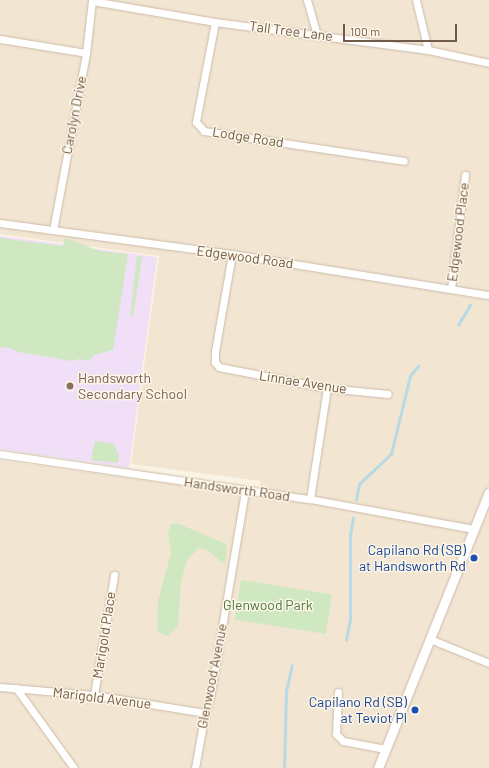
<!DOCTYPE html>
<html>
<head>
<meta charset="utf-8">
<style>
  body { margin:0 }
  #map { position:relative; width:489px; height:768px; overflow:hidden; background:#fbf3e3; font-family:Barlow,sans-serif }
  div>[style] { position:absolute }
  .residential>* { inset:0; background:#f2e5d1 }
  .education>* { inset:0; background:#f0dff7 }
  .green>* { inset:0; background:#cfe8c2; transform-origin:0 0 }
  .stream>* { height:2.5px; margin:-1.25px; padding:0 1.25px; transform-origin:1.25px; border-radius:1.25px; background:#b8dae4 }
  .roads { filter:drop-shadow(0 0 1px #cba) drop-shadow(0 0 1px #cba) }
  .street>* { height:7px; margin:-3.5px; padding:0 3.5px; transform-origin:3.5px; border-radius:3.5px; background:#fff }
  .secondary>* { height:9px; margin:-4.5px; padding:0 4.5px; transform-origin:4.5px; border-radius:4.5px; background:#fff }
  .dots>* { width:11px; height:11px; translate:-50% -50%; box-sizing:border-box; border:2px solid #fef7e8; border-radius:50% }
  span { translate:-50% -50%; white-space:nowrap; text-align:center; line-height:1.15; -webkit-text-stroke:3px #fef7e8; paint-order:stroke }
  .street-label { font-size:14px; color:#725b4a }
  .education-label { font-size:14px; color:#785e54 }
  .left { translate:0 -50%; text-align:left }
  .transit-label { font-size:14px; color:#164399 }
  .right { translate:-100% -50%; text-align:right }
  .park-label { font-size:14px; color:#4e7842 }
  .scale { position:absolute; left:343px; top:24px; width:114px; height:18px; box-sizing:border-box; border:2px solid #725b4a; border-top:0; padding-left:5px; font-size:12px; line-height:14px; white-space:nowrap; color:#725b4a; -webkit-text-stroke:3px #fef7e8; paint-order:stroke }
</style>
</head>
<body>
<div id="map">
  <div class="residential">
    <i style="clip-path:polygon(0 0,489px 0,489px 768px,0 768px,0 460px,258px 496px,261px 481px,131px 464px,159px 256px,0 234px)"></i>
  </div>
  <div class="education">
    <i style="clip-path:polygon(0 236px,157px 257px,129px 468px,0 449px)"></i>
  </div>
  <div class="green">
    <i style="clip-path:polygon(0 238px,63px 246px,65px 238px,100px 251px,128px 254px,113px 350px,94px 355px,89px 361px,79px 359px,71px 361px,18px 352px,8px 347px,0 348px)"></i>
    <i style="clip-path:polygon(137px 256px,142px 257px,133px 317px,130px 317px)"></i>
    <i style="clip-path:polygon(95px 441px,114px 444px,119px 456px,118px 463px,91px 460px)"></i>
    <i style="clip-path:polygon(171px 524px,179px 524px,226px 544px,227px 550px,225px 565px,207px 550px,199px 548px,187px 560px,181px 582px,178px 626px,168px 636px,157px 631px,158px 601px,171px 553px,168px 533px)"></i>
    <i style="left:241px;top:580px;width:92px;height:40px;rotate:9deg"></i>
  </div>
  <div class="stream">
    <i style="left:458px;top:325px;width:23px;rotate:-59deg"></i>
    <i style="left:356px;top:500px;width:16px;rotate:-79deg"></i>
    <i style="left:359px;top:484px;width:44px;rotate:-43.2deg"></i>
    <i style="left:391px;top:454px;width:80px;rotate:-76.3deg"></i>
    <i style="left:410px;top:376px;width:13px;rotate:-51deg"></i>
    <i style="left:346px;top:640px;width:21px;rotate:-79deg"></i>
    <i style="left:350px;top:619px;width:84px;rotate:-90deg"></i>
    <i style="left:350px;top:535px;width:17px;rotate:-80deg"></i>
    <i style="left:284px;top:768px;width:77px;rotate:-88.5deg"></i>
    <i style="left:286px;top:691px;width:26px;rotate:-77deg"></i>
  </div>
  <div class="roads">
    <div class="street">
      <i style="left:307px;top:0;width:35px;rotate:74deg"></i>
      <i style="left:416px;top:0;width:51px;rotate:76.5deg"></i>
      <i style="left:92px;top:1px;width:125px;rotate:9.7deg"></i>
      <i style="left:215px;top:22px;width:215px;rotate:7.5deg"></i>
      <i style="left:428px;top:50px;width:62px;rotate:12deg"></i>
      <i style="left:215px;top:22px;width:102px;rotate:100.8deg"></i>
      <i style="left:196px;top:122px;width:12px;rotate:48deg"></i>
      <i style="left:204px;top:131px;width:202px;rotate:8.5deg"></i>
      <i style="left:0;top:39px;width:87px;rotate:9.2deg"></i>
      <i style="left:0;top:223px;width:234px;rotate:7.6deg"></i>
      <i style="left:232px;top:254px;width:260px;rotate:9.1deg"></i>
      <i style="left:53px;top:230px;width:180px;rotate:-79.4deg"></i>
      <i style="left:86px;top:53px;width:53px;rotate:-83.5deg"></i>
      <i style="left:232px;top:254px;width:98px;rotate:99.9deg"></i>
      <i style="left:215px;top:351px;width:11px;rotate:90deg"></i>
      <i style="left:215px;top:362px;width:6px;rotate:51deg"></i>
      <i style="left:219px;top:367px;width:110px;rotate:11deg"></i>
      <i style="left:327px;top:388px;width:61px;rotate:5.6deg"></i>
      <i style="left:451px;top:289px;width:115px;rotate:-83deg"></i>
      <i style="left:0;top:454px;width:313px;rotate:8.3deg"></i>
      <i style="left:310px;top:499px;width:167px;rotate:10.4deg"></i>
      <i style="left:310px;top:499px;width:112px;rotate:-81.3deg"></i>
      <i style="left:430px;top:639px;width:64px;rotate:22.1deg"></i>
      <i style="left:0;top:687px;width:94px;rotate:4.9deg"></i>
      <i style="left:94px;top:695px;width:112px;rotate:9.2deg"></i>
      <i style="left:16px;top:688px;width:99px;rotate:54.1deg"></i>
      <i style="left:338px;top:692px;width:42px;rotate:92.7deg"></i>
      <i style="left:336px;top:734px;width:10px;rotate:45deg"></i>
      <i style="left:343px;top:741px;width:43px;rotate:10.8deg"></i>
      <i style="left:94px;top:695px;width:122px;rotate:-80.5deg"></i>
      <i style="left:195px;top:768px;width:56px;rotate:-79.7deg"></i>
      <i style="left:205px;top:713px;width:16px;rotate:-72deg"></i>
      <i style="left:210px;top:698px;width:211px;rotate:-80.4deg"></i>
    </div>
    <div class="secondary">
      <i style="left:378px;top:768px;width:297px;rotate:-68.1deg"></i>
    </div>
  </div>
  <div class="dots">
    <i style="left:70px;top:386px;background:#8d6e63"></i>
    <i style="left:474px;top:558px;background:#1a4fb4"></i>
    <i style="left:415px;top:710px;background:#1a4fb4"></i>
  </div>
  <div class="street-label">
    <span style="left:291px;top:31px;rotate:7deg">Tall Tree Lane</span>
    <span style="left:74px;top:115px;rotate:-79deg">Carolyn Drive</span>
    <span style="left:248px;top:137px;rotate:9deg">Lodge Road</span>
    <span style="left:458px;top:232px;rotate:-83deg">Edgewood Place</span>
    <span style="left:245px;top:257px;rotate:8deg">Edgewood Road</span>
    <span style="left:303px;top:382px;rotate:9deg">Linnae Avenue</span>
    <span style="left:237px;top:489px;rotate:8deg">Handsworth Road</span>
    <span style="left:104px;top:635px;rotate:-81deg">Marigold Place</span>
    <span style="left:212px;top:676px;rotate:-79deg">Glenwood Avenue</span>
    <span style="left:102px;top:698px;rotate:7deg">Marigold Avenue</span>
  </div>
  <div class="education-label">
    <span class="left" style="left:78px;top:386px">Handsworth<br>Secondary School</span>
  </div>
  <div class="transit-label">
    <span class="right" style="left:466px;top:558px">Capilano Rd (SB)<br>at Handsworth Rd</span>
    <span class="right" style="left:407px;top:710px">Capilano Rd (SB)<br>at Teviot Pl</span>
  </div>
  <div class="park-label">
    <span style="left:268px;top:605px">Glenwood Park</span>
  </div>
  <div class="scale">100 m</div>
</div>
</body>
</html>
